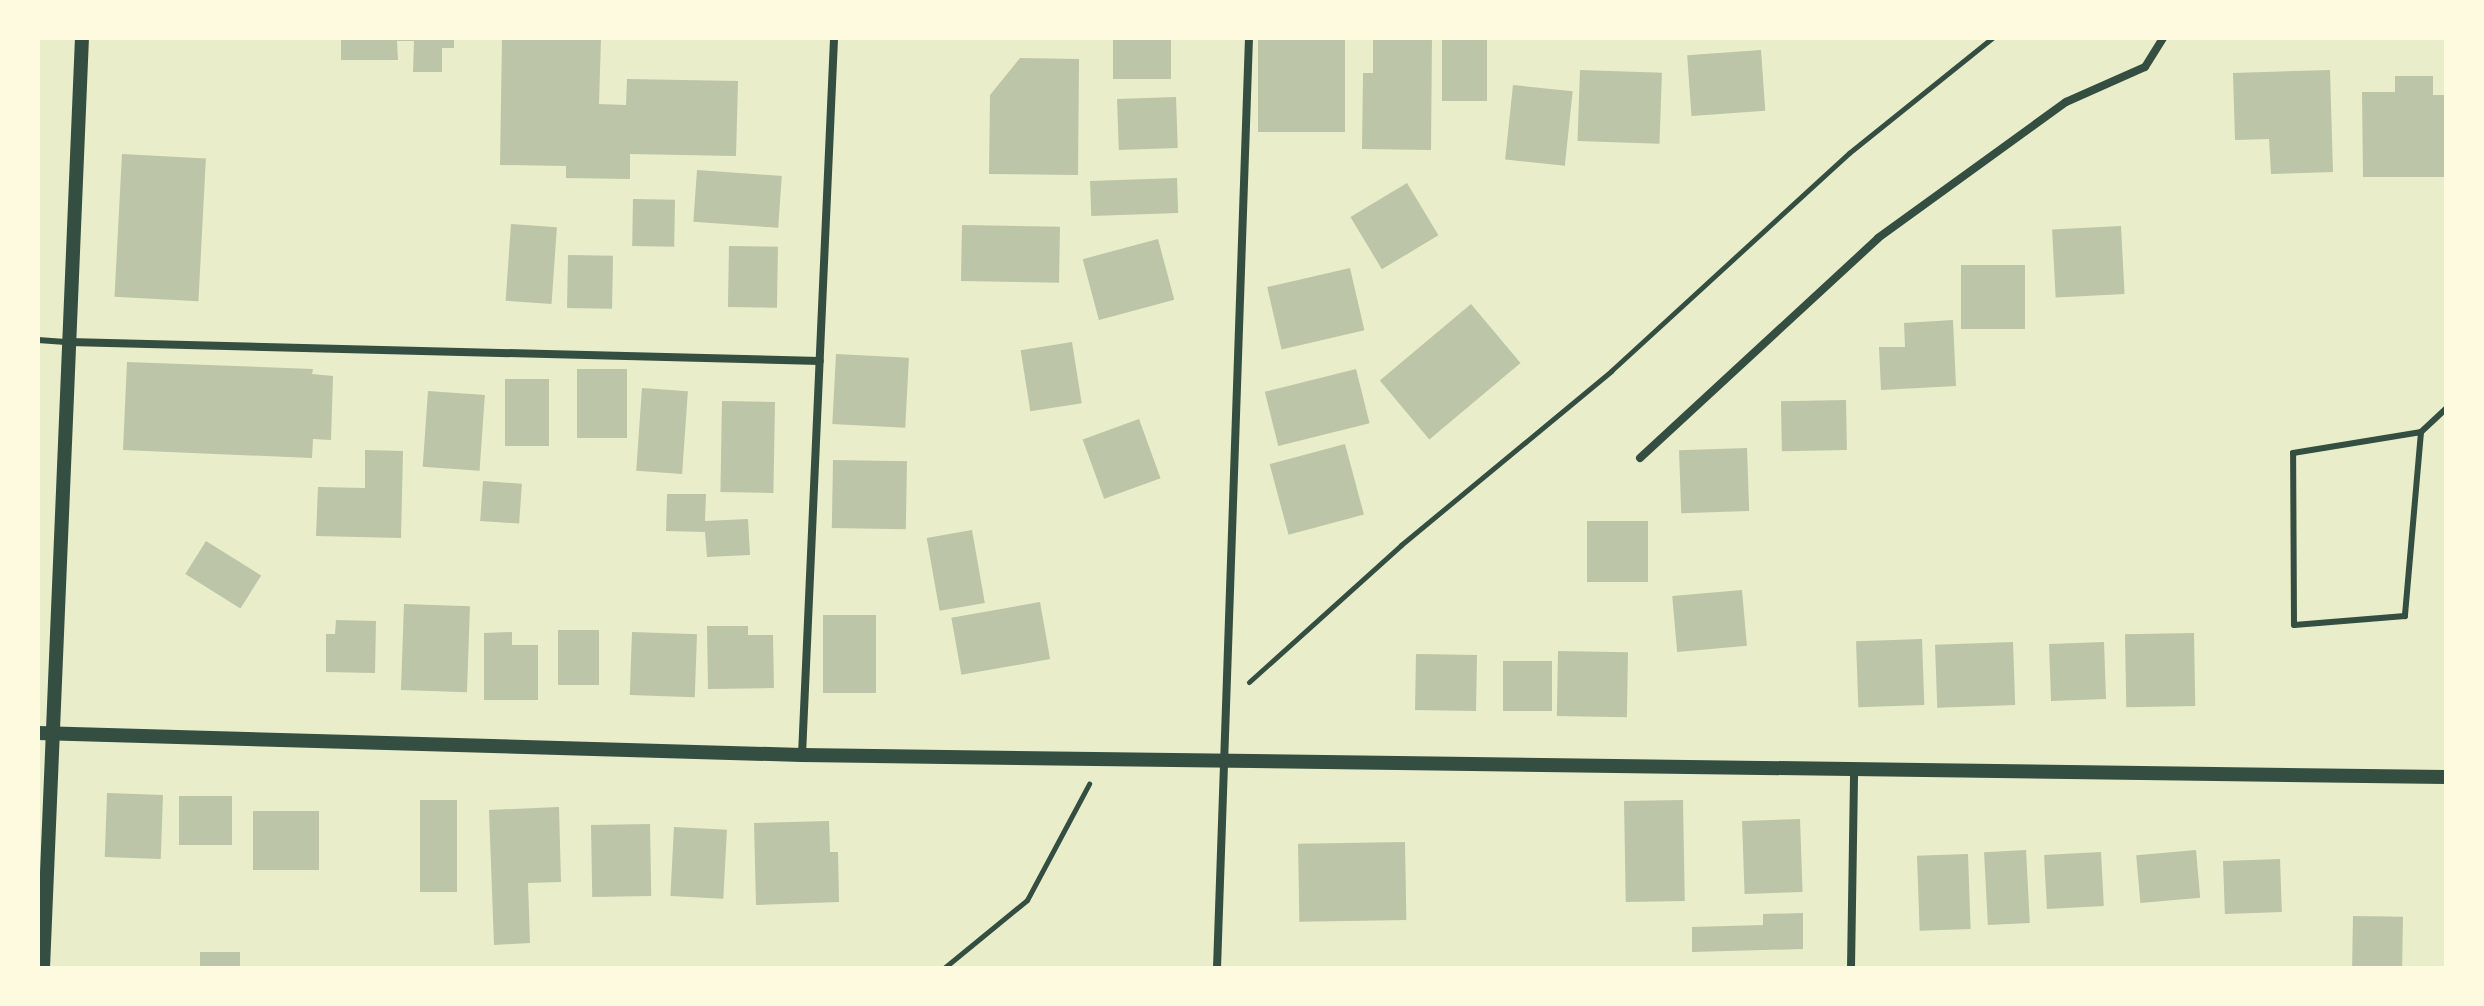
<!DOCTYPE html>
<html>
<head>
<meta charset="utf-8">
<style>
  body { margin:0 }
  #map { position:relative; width:2484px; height:1006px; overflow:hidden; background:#e9edc9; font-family:"Varela Round",sans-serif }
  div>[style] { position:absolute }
  .building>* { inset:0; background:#bcc5a7; transform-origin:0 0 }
  .path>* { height:5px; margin:-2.5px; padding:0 2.5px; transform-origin:2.5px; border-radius:2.5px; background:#344e41 }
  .service>* { height:6px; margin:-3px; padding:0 3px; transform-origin:3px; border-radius:3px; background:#344e41 }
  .minor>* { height:8px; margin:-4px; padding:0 4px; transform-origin:4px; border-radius:4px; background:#344e41 }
  .tertiary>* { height:14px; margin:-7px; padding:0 7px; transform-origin:7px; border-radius:7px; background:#344e41 }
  span { translate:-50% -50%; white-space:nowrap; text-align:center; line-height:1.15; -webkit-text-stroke:6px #fefae0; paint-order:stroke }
  .frame { position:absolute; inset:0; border:40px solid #fefae0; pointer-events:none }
</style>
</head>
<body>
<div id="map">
  <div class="building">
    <i style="clip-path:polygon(341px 38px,454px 38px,454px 48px,442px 48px,442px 72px,413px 72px,414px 41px,397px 41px,398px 60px,341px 60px)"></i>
    <i style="clip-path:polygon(502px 38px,601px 38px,599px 104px,626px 105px,627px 79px,738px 81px,736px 156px,630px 154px,630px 179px,566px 178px,566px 166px,500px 165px)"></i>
    <i style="left:1113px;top:38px;width:58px;height:41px"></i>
    <i style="left:1258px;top:38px;width:87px;height:94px"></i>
    <i style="clip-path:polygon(1373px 38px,1432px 38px,1431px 150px,1362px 149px,1363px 73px,1373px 73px)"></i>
    <i style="left:1442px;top:38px;width:45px;height:63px"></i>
    <i style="left:1761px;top:50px;width:61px;height:74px;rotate:86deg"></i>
    <i style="clip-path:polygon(1020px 58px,1079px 59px,1078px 175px,989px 174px,990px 95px)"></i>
    <i style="left:1580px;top:70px;width:82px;height:71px;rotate:2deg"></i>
    <i style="clip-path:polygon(2330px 70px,2333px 172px,2271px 174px,2269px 139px,2235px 140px,2233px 73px)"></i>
    <i style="clip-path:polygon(2395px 76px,2433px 76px,2433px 95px,2446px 95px,2446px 177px,2363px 177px,2362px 92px,2395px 92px)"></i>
    <i style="left:1513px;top:85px;width:60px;height:75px;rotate:6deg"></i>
    <i style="left:1176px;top:97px;width:51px;height:59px;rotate:88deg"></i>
    <i style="left:122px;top:154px;width:84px;height:143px;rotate:3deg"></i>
    <i style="left:697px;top:170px;width:85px;height:52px;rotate:4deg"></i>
    <i style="left:1177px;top:178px;width:35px;height:87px;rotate:88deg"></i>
    <i style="left:1407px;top:183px;width:61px;height:66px;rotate:59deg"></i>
    <i style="left:633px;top:199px;width:42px;height:47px;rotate:1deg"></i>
    <i style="left:511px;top:224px;width:46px;height:77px;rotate:4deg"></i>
    <i style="left:962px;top:225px;width:98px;height:56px;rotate:1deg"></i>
    <i style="left:2121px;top:226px;width:68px;height:69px;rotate:87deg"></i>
    <i style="left:1158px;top:239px;width:63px;height:78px;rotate:75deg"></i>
    <i style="left:729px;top:246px;width:49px;height:61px;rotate:1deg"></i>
    <i style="left:568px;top:255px;width:45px;height:53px;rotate:1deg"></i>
    <i style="left:2025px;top:265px;width:64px;height:64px;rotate:90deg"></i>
    <i style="left:1350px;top:268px;width:64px;height:85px;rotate:77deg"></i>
    <i style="left:1471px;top:304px;width:77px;height:119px;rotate:50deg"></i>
    <i style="clip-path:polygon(1953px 320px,1956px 386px,1881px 390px,1879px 347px,1905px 347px,1904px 323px)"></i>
    <i style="left:1072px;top:342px;width:62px;height:52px;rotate:81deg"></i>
    <i style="left:836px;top:354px;width:73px;height:70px;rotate:3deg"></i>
    <i style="clip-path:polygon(127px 362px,313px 369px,312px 374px,333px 376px,331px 440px,313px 439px,312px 458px,123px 450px)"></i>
    <i style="left:577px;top:369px;width:50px;height:69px"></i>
    <i style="left:1356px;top:369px;width:56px;height:94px;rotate:76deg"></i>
    <i style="left:505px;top:379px;width:44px;height:67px"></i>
    <i style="left:642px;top:388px;width:46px;height:83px;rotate:4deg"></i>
    <i style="left:428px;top:391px;width:57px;height:76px;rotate:4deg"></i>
    <i style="left:1846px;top:400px;width:50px;height:65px;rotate:89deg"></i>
    <i style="left:722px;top:401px;width:53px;height:91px;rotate:1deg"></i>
    <i style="left:1139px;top:419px;width:63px;height:60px;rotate:70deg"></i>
    <i style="left:1345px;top:444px;width:73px;height:78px;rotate:75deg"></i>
    <i style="left:1747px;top:448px;width:63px;height:68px;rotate:88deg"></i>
    <i style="clip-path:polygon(365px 450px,403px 451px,401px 538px,316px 536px,318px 487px,365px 488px)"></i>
    <i style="left:833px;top:460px;width:74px;height:68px;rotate:1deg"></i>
    <i style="left:483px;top:481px;width:39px;height:40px;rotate:4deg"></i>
    <i style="clip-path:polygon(667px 494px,706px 494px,705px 521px,748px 519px,750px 555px,707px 557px,705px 532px,666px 531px)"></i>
    <i style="left:1587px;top:521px;width:61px;height:61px"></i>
    <i style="left:972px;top:530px;width:74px;height:46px;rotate:80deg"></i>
    <i style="left:206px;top:541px;width:65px;height:39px;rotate:32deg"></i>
    <i style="left:1742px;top:590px;width:56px;height:70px;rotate:85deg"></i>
    <i style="left:1040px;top:602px;width:58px;height:90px;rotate:80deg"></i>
    <i style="left:404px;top:604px;width:66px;height:86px;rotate:2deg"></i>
    <i style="left:823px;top:615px;width:53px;height:78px"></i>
    <i style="clip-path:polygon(336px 620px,376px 621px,375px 673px,326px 672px,326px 634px,335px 634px)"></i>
    <i style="clip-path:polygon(707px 626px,748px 626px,748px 635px,773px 635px,774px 688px,708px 689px)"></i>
    <i style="left:599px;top:630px;width:55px;height:41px;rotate:90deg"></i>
    <i style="clip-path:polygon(512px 632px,512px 645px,538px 645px,538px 700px,484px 700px,484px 633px)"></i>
    <i style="left:632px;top:632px;width:65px;height:63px;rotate:2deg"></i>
    <i style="left:2194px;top:633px;width:73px;height:69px;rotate:89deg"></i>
    <i style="left:1922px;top:639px;width:66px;height:66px;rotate:88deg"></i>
    <i style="left:2013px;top:642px;width:63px;height:78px;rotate:88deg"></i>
    <i style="left:2104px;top:642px;width:57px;height:55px;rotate:88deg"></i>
    <i style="left:1558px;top:651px;width:70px;height:65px;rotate:1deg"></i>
    <i style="left:1416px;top:654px;width:61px;height:56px;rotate:1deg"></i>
    <i style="left:1503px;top:661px;width:49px;height:50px"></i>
    <i style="left:107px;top:793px;width:56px;height:64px;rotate:2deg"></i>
    <i style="left:179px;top:796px;width:53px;height:49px"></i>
    <i style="left:420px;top:800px;width:37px;height:92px"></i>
    <i style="left:1683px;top:800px;width:101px;height:59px;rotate:89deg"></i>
    <i style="clip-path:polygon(559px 807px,561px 882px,528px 883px,530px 943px,494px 945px,489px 810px)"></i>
    <i style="left:253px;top:811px;width:66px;height:59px"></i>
    <i style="left:1800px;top:819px;width:73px;height:58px;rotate:88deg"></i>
    <i style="clip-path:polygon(829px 821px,830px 852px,838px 852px,839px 902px,756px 905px,754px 823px)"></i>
    <i style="left:650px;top:824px;width:72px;height:59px;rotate:89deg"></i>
    <i style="left:674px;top:827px;width:53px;height:69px;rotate:3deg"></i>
    <i style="left:1405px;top:842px;width:78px;height:107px;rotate:89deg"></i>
    <i style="left:2026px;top:850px;width:73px;height:42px;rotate:87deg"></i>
    <i style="left:2196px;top:850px;width:48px;height:60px;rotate:85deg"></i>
    <i style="left:2101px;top:852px;width:54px;height:57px;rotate:87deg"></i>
    <i style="left:1968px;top:854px;width:75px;height:51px;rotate:88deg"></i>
    <i style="left:2280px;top:859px;width:53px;height:57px;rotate:88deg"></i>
    <i style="clip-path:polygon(1803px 913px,1803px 949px,1692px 952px,1692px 927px,1763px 925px,1763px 914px)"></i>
    <i style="left:2353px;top:916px;width:50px;height:52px;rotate:1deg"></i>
    <i style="left:200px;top:952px;width:40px;height:16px"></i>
  </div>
  <div class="path">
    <i style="left:1249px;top:682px;width:205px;rotate:-42deg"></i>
    <i style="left:1401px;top:545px;width:273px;rotate:-39.6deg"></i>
    <i style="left:1611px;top:371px;width:323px;rotate:-42.5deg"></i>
    <i style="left:1849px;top:153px;width:184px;rotate:-38.8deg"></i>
    <i style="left:944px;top:968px;width:107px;rotate:-39.3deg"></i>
    <i style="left:1027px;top:900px;width:132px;rotate:-61.9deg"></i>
  </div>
  <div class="service">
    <i style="left:38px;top:340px;width:31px;rotate:4deg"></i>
    <i style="left:2421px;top:432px;width:185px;rotate:95deg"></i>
    <i style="left:2405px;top:616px;width:111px;rotate:175.4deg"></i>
    <i style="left:2294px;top:625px;width:172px;rotate:-90.3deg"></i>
    <i style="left:2293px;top:453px;width:130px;rotate:-9.3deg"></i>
    <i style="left:2421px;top:432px;width:34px;rotate:-43deg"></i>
  </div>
  <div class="minor">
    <i style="left:69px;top:342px;width:751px;rotate:1.45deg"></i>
    <i style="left:1640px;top:458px;width:324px;rotate:-42.7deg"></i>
    <i style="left:1878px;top:238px;width:232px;rotate:-35.9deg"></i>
    <i style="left:2066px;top:102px;width:86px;rotate:-23.9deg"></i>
    <i style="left:2145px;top:67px;width:34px;rotate:-58deg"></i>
    <i style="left:802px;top:755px;width:718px;rotate:-87.44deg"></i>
    <i style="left:1217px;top:968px;width:931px;rotate:-88.03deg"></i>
    <i style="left:1851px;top:968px;width:199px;rotate:-89.1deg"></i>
  </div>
  <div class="tertiary">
    <i style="left:38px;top:733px;width:764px;rotate:1.65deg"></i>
    <i style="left:802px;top:755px;width:1644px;rotate:0.77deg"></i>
    <i style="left:43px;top:968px;width:931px;rotate:-87.6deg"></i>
  </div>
  <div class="frame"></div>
</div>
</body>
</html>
